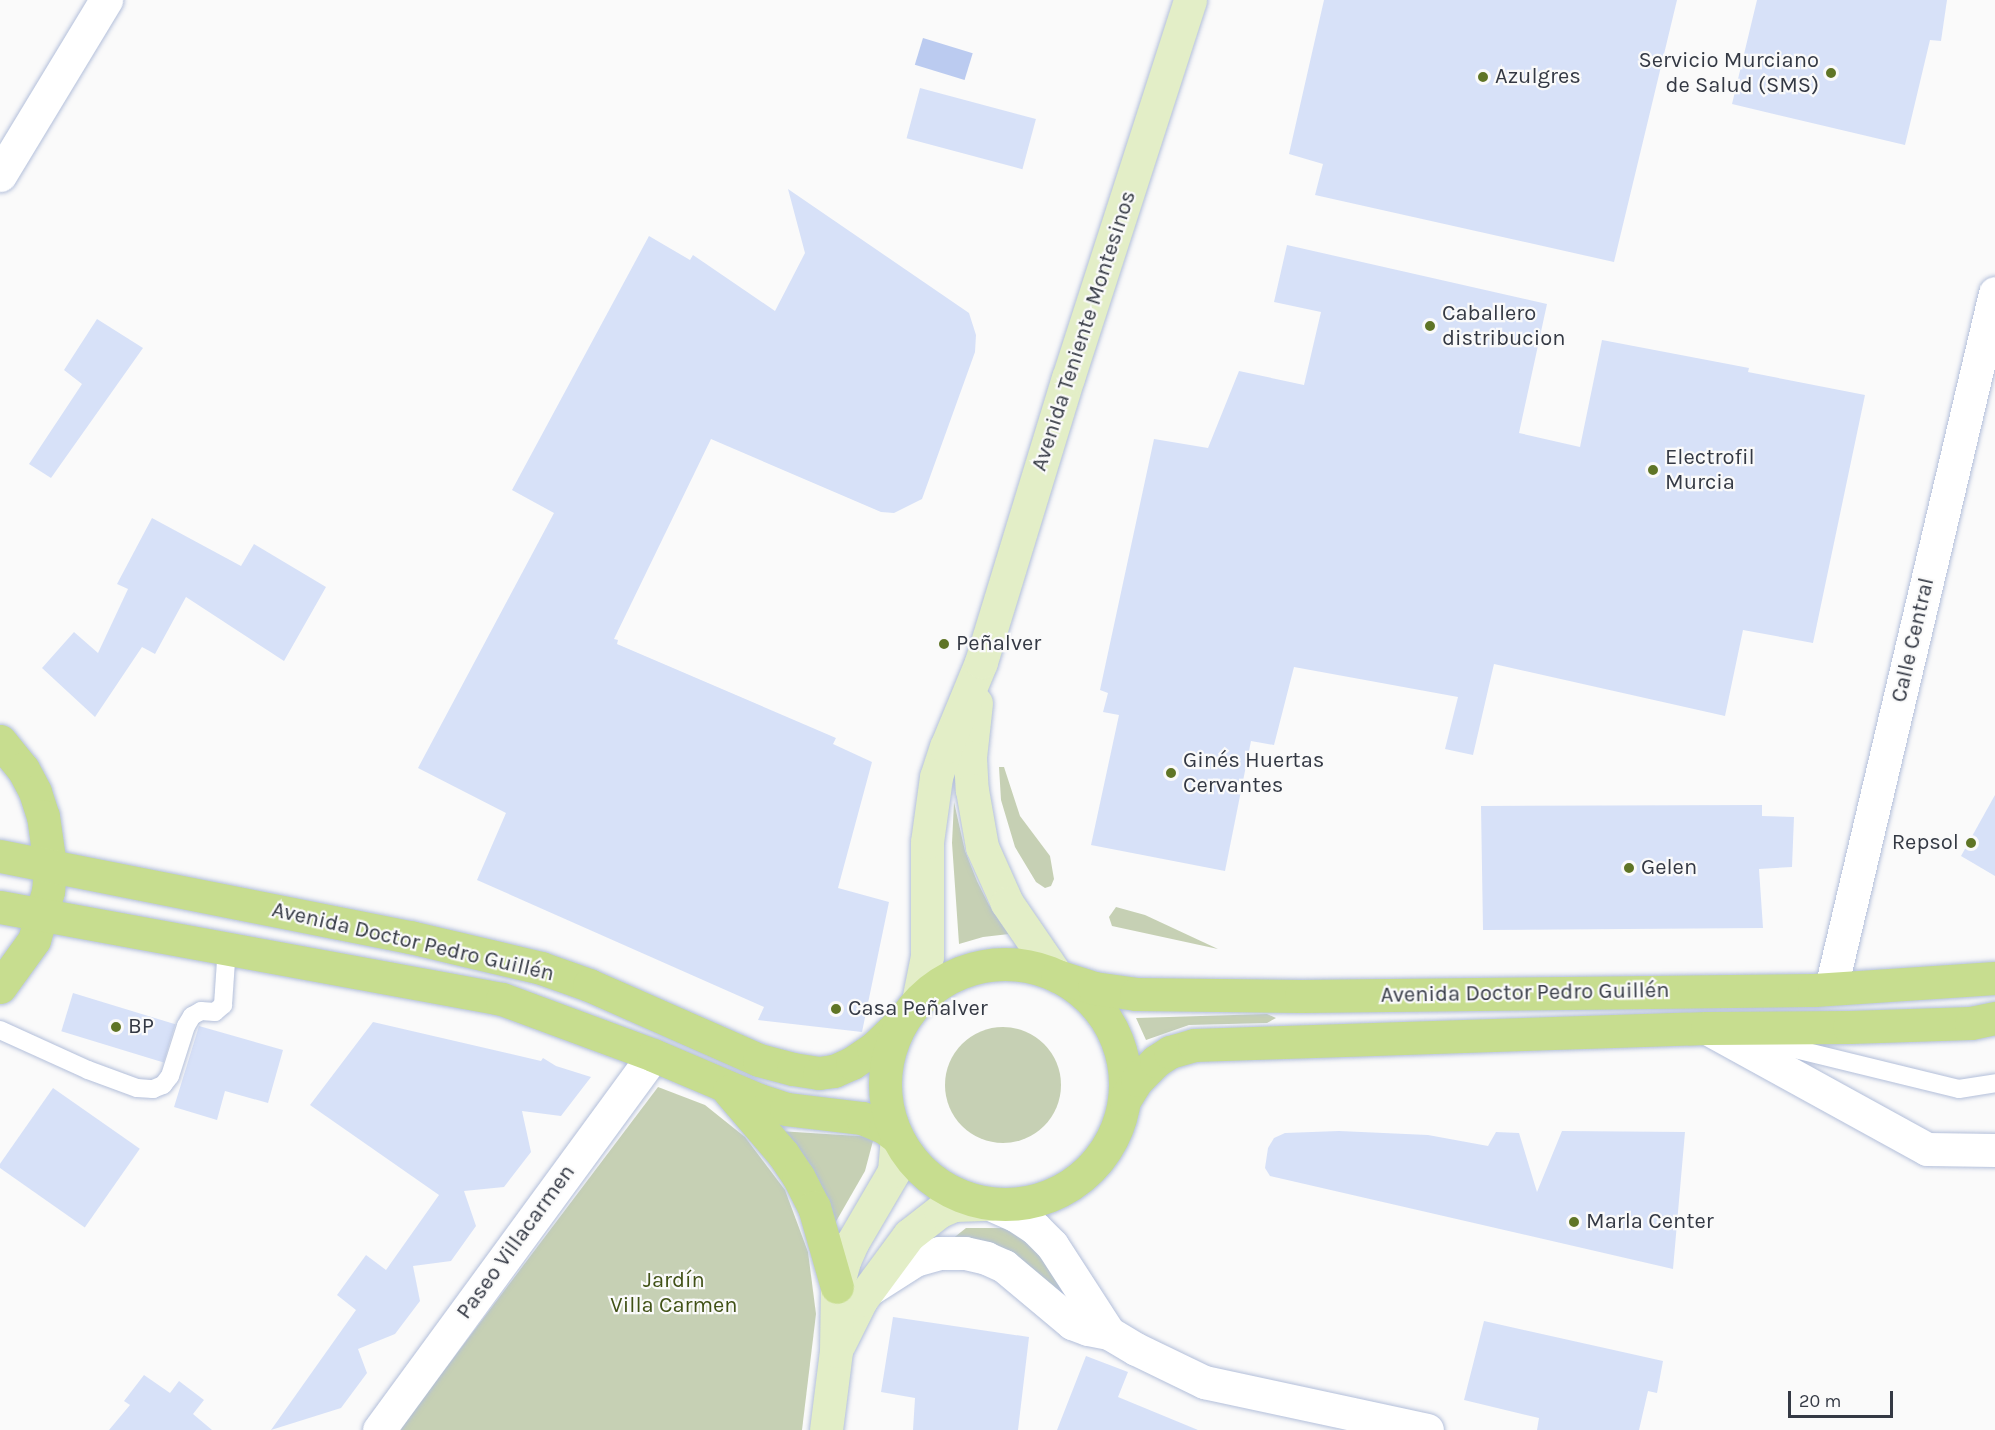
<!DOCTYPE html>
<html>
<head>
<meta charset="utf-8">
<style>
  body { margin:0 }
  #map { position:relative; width:1995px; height:1430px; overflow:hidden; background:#fafafa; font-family:Karla,sans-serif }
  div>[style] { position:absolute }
  .green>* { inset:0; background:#c6d0b4 }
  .round { border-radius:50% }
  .water>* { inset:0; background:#bbcbf0; transform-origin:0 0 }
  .building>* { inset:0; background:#d7e1f8; transform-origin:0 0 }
  .roads { filter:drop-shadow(0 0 2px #b3bfda) drop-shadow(0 0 2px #b3bfda) }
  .service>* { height:18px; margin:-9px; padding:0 9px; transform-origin:9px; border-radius:9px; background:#fff }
  .minor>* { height:33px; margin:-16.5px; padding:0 16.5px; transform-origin:16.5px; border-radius:16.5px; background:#fff }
  .secondary>* { height:33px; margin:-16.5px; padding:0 16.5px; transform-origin:16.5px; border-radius:16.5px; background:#e3eec7 }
  .primary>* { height:33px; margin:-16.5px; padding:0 16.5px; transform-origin:16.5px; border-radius:16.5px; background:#c7dd8f }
  .primary>.ring { margin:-16.5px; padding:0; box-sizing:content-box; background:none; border:33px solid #c7dd8f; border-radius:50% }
  .dots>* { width:16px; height:16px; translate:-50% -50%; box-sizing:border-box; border:3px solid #fafafa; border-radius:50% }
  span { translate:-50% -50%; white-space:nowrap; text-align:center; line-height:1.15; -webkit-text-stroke:4.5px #fafafa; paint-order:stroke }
  .poi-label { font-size:22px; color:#343944 }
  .right { translate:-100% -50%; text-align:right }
  .left { translate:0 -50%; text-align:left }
  .street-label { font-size:22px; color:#343944 }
  .park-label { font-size:22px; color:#405116 }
  .scale { position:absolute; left:1788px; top:1391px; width:105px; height:27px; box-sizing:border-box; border:3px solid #343944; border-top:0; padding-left:8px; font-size:18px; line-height:21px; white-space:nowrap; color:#343944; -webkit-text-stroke:4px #fafafa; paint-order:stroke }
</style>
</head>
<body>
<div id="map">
  <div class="green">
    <i style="clip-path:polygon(999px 767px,1004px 767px,1020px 816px,1050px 856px,1054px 879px,1051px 886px,1045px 888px,1036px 882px,1015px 847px,1001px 800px)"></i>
    <i style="clip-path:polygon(954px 802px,965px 851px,977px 881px,989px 905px,1009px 934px,983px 937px,959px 944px,952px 843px)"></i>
    <i style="clip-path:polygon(1116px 907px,1145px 915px,1218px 949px,1112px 926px,1109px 917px)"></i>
    <i style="clip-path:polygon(1267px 1014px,1276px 1018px,1267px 1023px,1189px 1025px,1146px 1040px,1136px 1018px)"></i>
    <i class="round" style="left:945px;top:1027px;width:116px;height:116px"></i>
    <i style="clip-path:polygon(658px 1087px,705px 1105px,745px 1137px,785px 1190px,808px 1252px,816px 1314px,802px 1430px,399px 1430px)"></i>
    <i style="clip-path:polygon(779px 1131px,874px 1137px,865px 1171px,834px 1225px)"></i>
    <i style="clip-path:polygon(966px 1228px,1012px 1228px,1043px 1255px,1064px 1295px,951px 1240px)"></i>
  </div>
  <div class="water">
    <i style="left:923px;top:38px;width:52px;height:28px;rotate:17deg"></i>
  </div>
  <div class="building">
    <i style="clip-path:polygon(1324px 0,1677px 0,1614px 262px,1315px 195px,1323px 164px,1289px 154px)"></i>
    <i style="clip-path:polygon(1757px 0,1947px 0,1941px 41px,1930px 40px,1905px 145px,1732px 104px)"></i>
    <i style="left:920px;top:88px;width:120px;height:52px;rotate:15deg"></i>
    <i style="clip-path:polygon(788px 189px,969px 313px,976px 335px,975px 352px,922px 499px,894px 513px,881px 512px,711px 439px,614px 639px,618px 640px,617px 644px,836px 738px,833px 744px,872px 762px,838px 888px,889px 902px,862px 1032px,758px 1020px,764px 1007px,477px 880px,506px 813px,418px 768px,554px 513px,512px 490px,649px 236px,690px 260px,693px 255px,775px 311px,805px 253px)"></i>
    <i style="clip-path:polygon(1287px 245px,1547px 304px,1519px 433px,1580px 447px,1602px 340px,1749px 368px,1748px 372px,1865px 395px,1813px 643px,1743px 630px,1725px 716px,1494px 664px,1473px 755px,1445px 749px,1458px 697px,1294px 667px,1274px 745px,1251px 741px,1225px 871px,1091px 845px,1119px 715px,1103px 712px,1108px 693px,1100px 690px,1154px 439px,1208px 448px,1239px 371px,1304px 385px,1321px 312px,1274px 302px)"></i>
    <i style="clip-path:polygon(97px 319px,143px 348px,51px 478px,29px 464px,82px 384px,64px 370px)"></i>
    <i style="clip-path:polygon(152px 518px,241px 566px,254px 544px,326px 587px,284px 661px,186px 597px,155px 654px,142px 647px,95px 717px,42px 668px,74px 632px,98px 653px,128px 589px,117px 584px)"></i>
    <i style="clip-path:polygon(1995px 795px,1995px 876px,1961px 856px)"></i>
    <i style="clip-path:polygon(1762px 805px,1762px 816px,1794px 817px,1792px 867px,1759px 869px,1763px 928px,1483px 930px,1481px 806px)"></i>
    <i style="left:73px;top:993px;width:107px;height:40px;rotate:17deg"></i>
    <i style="clip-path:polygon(373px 1022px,541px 1061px,543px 1058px,556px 1066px,591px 1077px,561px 1116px,522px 1111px,531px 1152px,504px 1187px,464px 1191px,476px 1226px,451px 1261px,413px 1266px,420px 1301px,395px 1334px,358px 1349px,367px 1373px,341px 1408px,271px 1430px,356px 1310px,337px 1295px,366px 1255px,386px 1270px,439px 1195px,310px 1105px)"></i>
    <i style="clip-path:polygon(199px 1026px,283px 1050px,268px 1103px,225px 1091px,217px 1120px,174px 1107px)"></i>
    <i style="left:53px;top:1088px;width:106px;height:96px;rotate:35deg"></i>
    <i style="clip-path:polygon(1339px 1131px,1428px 1135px,1488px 1146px,1496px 1132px,1519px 1133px,1537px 1192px,1562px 1131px,1685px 1132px,1673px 1269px,1270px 1176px,1265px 1168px,1268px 1148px,1274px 1138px,1285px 1133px)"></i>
    <i style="clip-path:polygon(893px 1317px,1029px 1337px,1018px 1430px,913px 1430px,915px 1398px,881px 1392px)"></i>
    <i style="clip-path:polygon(1484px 1321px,1663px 1361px,1657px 1393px,1648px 1391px,1639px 1430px,1537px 1430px,1539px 1418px,1464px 1400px)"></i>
    <i style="clip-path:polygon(1086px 1356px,1128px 1372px,1118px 1397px,1198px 1430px,1057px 1430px)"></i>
    <i style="clip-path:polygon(144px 1375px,170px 1393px,179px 1381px,204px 1400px,193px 1414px,212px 1430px,109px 1430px,130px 1405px,124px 1401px)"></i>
  </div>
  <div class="roads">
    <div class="service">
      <i style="left:0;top:1030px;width:97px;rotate:24.4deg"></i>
      <i style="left:88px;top:1070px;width:52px;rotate:20.2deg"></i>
      <i style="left:137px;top:1088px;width:16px;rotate:4deg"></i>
      <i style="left:153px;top:1089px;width:11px;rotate:-22deg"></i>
      <i style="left:163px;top:1085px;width:11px;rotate:-52deg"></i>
      <i style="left:170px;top:1076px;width:52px;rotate:-72.3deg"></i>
      <i style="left:186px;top:1026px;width:12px;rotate:-59deg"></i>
      <i style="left:192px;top:1016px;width:10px;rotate:-29deg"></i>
      <i style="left:201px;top:1011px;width:14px;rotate:4deg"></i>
      <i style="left:215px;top:1012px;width:11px;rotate:-41deg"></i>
      <i style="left:223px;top:1005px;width:58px;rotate:-86.1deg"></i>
      <i style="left:1750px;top:1038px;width:215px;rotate:13.7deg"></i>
      <i style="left:1959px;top:1089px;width:36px;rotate:-9deg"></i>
    </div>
    <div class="minor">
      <i style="left:0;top:175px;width:205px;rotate:-58.8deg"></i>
      <i style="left:1831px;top:988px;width:714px;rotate:-76.72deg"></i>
      <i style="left:1707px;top:1028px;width:251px;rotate:28.8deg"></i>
      <i style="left:1927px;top:1149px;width:68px;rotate:0.8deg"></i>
      <i style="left:990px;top:1204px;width:27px;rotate:24deg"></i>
      <i style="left:1015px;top:1215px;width:24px;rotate:33deg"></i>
      <i style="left:1035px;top:1228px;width:24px;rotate:45deg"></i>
      <i style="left:1052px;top:1245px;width:105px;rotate:57.1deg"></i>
      <i style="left:871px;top:1288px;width:52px;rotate:-32.5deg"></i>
      <i style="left:915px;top:1260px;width:25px;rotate:-16deg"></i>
      <i style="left:939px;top:1253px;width:26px"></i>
      <i style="left:965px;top:1253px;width:22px;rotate:13deg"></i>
      <i style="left:986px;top:1258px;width:20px;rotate:24deg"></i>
      <i style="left:1004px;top:1266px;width:89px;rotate:40deg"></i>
      <i style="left:1072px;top:1323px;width:17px;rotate:21deg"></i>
      <i style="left:1088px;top:1329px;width:21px;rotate:11deg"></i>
      <i style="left:1109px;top:1333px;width:31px;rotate:31deg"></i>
      <i style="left:1136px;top:1349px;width:76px;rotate:25.9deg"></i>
      <i style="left:1204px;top:1382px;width:228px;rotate:12.1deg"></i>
      <i style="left:379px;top:1430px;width:464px;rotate:-53.8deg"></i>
    </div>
    <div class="secondary">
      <i style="left:976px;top:703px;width:54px;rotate:96.3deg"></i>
      <i style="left:970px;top:757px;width:33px;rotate:87deg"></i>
      <i style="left:972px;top:790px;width:58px;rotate:80deg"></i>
      <i style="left:982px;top:847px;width:61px;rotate:65.9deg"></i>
      <i style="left:1007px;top:903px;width:88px;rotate:55.6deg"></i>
      <i style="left:918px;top:1001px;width:46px;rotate:-78.7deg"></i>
      <i style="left:927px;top:956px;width:114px;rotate:-90deg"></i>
      <i style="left:927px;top:842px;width:66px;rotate:-82.1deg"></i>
      <i style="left:936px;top:777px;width:32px;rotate:-72deg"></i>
      <i style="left:946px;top:747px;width:92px;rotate:-67.6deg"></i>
      <i style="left:981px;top:662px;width:297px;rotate:-73deg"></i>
      <i style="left:1068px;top:378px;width:397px;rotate:-72.1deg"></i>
      <i style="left:839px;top:1344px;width:49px;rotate:-63.4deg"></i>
      <i style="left:861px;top:1300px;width:81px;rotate:-53.6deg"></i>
      <i style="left:909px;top:1235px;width:39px;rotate:-38deg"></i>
      <i style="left:940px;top:1211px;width:15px;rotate:-23deg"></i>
      <i style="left:954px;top:1205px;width:36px;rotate:-2deg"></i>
      <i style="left:826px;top:1430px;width:80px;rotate:-82.8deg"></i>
      <i style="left:836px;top:1351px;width:64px;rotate:-89.1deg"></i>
      <i style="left:837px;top:1287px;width:27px;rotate:-75deg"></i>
      <i style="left:844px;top:1261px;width:20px;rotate:-66deg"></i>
      <i style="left:852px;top:1243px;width:83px;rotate:-59.7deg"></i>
      <i style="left:894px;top:1171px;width:34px;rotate:-85deg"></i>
    </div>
    <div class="primary">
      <i style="left:0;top:741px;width:36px;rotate:51deg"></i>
      <i style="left:23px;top:769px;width:26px;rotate:62deg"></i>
      <i style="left:35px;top:792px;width:25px;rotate:72deg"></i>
      <i style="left:43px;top:816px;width:49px;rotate:81.9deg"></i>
      <i style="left:50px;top:865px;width:26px;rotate:94deg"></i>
      <i style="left:48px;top:891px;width:51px;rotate:105.9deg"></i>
      <i style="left:34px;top:940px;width:58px;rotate:125.9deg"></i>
      <i style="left:0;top:856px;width:418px;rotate:11.2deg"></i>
      <i style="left:410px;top:937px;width:135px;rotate:13.3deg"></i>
      <i style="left:541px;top:968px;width:51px;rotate:19.5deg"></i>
      <i style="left:589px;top:985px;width:186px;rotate:23.8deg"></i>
      <i style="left:759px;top:1060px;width:35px;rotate:15deg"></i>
      <i style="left:793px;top:1069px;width:26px;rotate:9deg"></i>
      <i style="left:819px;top:1073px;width:15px;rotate:-8deg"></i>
      <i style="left:834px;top:1071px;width:20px;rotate:-24deg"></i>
      <i style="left:852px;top:1063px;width:25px;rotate:-34deg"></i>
      <i style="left:873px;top:1049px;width:42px;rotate:-44deg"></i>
      <i style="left:0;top:907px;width:510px;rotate:10.39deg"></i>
      <i style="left:502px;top:999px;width:161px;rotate:20.3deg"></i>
      <i style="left:653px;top:1055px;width:115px;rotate:23deg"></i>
      <i style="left:759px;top:1100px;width:28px;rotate:18deg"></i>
      <i style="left:786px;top:1109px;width:77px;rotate:6.8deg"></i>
      <i style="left:862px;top:1118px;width:25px;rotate:23deg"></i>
      <i style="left:885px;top:1128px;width:15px;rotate:37deg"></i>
      <i class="ring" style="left:885px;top:964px;width:207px;height:207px"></i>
      <i style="left:1057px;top:976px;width:39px;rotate:18deg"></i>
      <i style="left:1094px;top:988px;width:42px;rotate:8.1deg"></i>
      <i style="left:1136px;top:994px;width:165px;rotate:0.7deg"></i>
      <i style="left:1301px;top:996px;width:513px;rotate:-0.67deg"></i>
      <i style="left:1814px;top:990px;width:181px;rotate:-3.8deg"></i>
      <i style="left:729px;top:1091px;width:83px;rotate:49.4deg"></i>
      <i style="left:783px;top:1154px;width:27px;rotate:56deg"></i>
      <i style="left:798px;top:1176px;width:35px;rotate:63deg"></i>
      <i style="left:814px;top:1207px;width:83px;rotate:74deg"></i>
      <i style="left:1125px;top:1099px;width:22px;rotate:-58deg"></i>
      <i style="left:1137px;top:1080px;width:27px;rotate:-45deg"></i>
      <i style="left:1156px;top:1061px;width:17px;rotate:-33deg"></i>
      <i style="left:1170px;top:1052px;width:25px;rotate:-16deg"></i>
      <i style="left:1194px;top:1045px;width:513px;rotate:-1.9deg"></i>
      <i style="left:1707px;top:1028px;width:142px;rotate:-0.4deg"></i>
      <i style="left:1849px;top:1027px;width:122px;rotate:-1.9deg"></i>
      <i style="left:1971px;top:1023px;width:25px;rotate:-12deg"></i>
    </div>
  </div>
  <div class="dots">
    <i style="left:1831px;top:73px;background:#5f7526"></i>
    <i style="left:1483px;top:77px;background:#5f7526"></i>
    <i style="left:1430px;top:326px;background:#5f7526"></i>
    <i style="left:1653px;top:470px;background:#5f7526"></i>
    <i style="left:944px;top:644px;background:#5f7526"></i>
    <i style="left:1171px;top:773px;background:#5f7526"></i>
    <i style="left:1971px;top:843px;background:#5f7526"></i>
    <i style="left:1629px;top:868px;background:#5f7526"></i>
    <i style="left:836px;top:1009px;background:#5f7526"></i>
    <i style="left:116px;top:1027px;background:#5f7526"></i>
    <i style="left:1574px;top:1222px;background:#5f7526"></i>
  </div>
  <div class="poi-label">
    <span class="right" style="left:1819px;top:73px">Servicio Murciano<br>de Salud (SMS)</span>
    <span class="left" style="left:1495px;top:77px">Azulgres</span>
    <span class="left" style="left:1442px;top:326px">Caballero<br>distribucion</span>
    <span class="left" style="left:1665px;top:470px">Electrofil<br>Murcia</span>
    <span class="left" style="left:956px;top:644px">Peñalver</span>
    <span class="left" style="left:1183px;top:773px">Ginés Huertas<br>Cervantes</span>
    <span class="right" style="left:1959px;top:843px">Repsol</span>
    <span class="left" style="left:1641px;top:868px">Gelen</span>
    <span class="left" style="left:848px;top:1009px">Casa Peñalver</span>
    <span class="left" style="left:128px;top:1027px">BP</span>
    <span class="left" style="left:1586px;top:1222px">Marla Center</span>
  </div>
  <div class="street-label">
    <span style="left:1084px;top:331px;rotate:-72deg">Avenida Teniente Montesinos</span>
    <span style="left:1913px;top:640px;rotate:-77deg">Calle Central</span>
    <span style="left:413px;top:942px;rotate:13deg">Avenida Doctor Pedro Guillén</span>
    <span style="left:1525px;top:993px;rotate:-1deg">Avenida Doctor Pedro Guillén</span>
    <span style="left:516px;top:1242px;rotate:-54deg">Paseo Villacarmen</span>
  </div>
  <div class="park-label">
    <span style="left:674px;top:1293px">Jardín<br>Villa Carmen</span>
  </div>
  <div class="scale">20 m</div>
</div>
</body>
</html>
